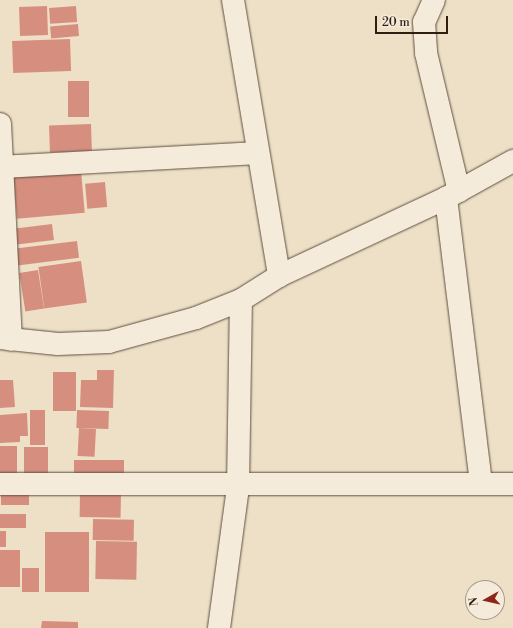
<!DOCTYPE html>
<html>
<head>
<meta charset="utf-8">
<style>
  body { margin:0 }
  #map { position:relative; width:513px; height:628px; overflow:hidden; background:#eee0c7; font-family:"Libre Bodoni",serif }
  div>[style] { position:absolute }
  .building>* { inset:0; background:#d68f7f; transform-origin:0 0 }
  .roads { filter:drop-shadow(0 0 1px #5f4e3e) drop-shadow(0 0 1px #5f4e3e) }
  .minor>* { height:22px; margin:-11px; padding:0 11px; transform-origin:11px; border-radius:11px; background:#f4ebdb }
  span { translate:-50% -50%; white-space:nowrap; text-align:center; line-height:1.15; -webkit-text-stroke:3.5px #f4ebdb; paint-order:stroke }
  .north { position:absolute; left:465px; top:580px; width:40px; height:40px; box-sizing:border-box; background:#f4ebdb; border:1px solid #a5998a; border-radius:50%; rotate:262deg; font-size:11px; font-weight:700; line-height:16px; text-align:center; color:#2f1e10 }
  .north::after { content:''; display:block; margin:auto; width:14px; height:18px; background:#8f2418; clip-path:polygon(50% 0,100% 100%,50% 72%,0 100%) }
  .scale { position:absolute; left:375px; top:16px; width:73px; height:18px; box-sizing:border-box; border:2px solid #2f1e10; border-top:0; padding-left:5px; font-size:12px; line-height:14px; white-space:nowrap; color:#2f1e10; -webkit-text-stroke:3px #f4ebdb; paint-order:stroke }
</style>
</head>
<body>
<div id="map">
  <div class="building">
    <i style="left:47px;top:6px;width:29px;height:28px;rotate:88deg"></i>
    <i style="left:76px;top:6px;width:16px;height:27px;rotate:86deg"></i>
    <i style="left:78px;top:24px;width:12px;height:28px;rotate:85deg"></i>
    <i style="left:70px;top:39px;width:32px;height:58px;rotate:88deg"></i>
    <i style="left:68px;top:81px;width:21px;height:36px"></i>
    <i style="left:91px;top:124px;width:27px;height:42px;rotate:88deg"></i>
    <i style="left:81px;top:170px;width:43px;height:68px;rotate:85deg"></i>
    <i style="left:105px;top:182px;width:25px;height:20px;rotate:85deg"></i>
    <i style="left:52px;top:224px;width:16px;height:37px;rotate:83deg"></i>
    <i style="left:77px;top:241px;width:17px;height:64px;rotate:83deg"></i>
    <i style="left:81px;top:261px;width:42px;height:43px;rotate:82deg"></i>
    <i style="left:38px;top:270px;width:39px;height:19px;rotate:81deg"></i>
    <i style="clip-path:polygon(97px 370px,114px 370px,113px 408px,80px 407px,81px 380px,97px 380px)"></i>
    <i style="left:53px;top:372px;width:23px;height:39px"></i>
    <i style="clip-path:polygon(0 380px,13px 380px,15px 407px,0 408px)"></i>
    <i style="left:30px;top:410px;width:15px;height:35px"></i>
    <i style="left:77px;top:410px;width:32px;height:18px;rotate:2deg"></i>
    <i style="clip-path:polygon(27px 413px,28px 436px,20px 436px,20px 442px,0 443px,0 415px)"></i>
    <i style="left:79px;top:428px;width:17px;height:28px;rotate:3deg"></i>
    <i style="left:0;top:446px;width:17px;height:35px"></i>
    <i style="left:24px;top:447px;width:24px;height:33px"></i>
    <i style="left:74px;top:460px;width:50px;height:21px"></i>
    <i style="left:29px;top:491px;width:14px;height:28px;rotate:90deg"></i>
    <i style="left:80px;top:493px;width:41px;height:24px;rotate:1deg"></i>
    <i style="left:0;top:514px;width:26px;height:14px"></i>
    <i style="left:93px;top:519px;width:41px;height:21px;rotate:1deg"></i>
    <i style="left:0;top:531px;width:6px;height:16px"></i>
    <i style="left:45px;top:532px;width:44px;height:60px"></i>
    <i style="left:96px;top:541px;width:41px;height:38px;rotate:1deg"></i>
    <i style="left:0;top:550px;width:20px;height:37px"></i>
    <i style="left:22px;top:568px;width:17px;height:24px"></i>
    <i style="clip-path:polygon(42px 621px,78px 622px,78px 628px,41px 628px)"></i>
  </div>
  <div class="roads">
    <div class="minor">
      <i style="left:233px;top:0;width:280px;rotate:80.5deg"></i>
      <i style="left:434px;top:0;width:24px;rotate:114deg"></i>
      <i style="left:424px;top:22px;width:31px;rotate:86deg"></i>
      <i style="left:426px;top:53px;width:142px;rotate:76.6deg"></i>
      <i style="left:0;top:124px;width:216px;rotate:87.1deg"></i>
      <i style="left:1px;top:167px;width:256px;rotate:-3.1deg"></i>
      <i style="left:446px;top:198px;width:287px;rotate:83deg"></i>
      <i style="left:0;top:338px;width:58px;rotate:5.9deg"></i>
      <i style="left:58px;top:344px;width:51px;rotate:-2.2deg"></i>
      <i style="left:109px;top:342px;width:90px;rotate:-15.4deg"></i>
      <i style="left:196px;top:318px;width:48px;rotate:-21.8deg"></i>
      <i style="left:241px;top:300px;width:45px;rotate:-32.3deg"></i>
      <i style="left:279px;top:276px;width:184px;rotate:-25deg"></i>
      <i style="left:446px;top:198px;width:77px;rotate:-28.9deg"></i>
      <i style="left:0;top:484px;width:513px"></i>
      <i style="left:219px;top:628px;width:142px;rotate:-82.3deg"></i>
      <i style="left:238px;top:487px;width:187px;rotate:-89.1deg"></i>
    </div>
  </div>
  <div class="north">N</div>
  <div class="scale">20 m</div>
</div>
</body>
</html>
